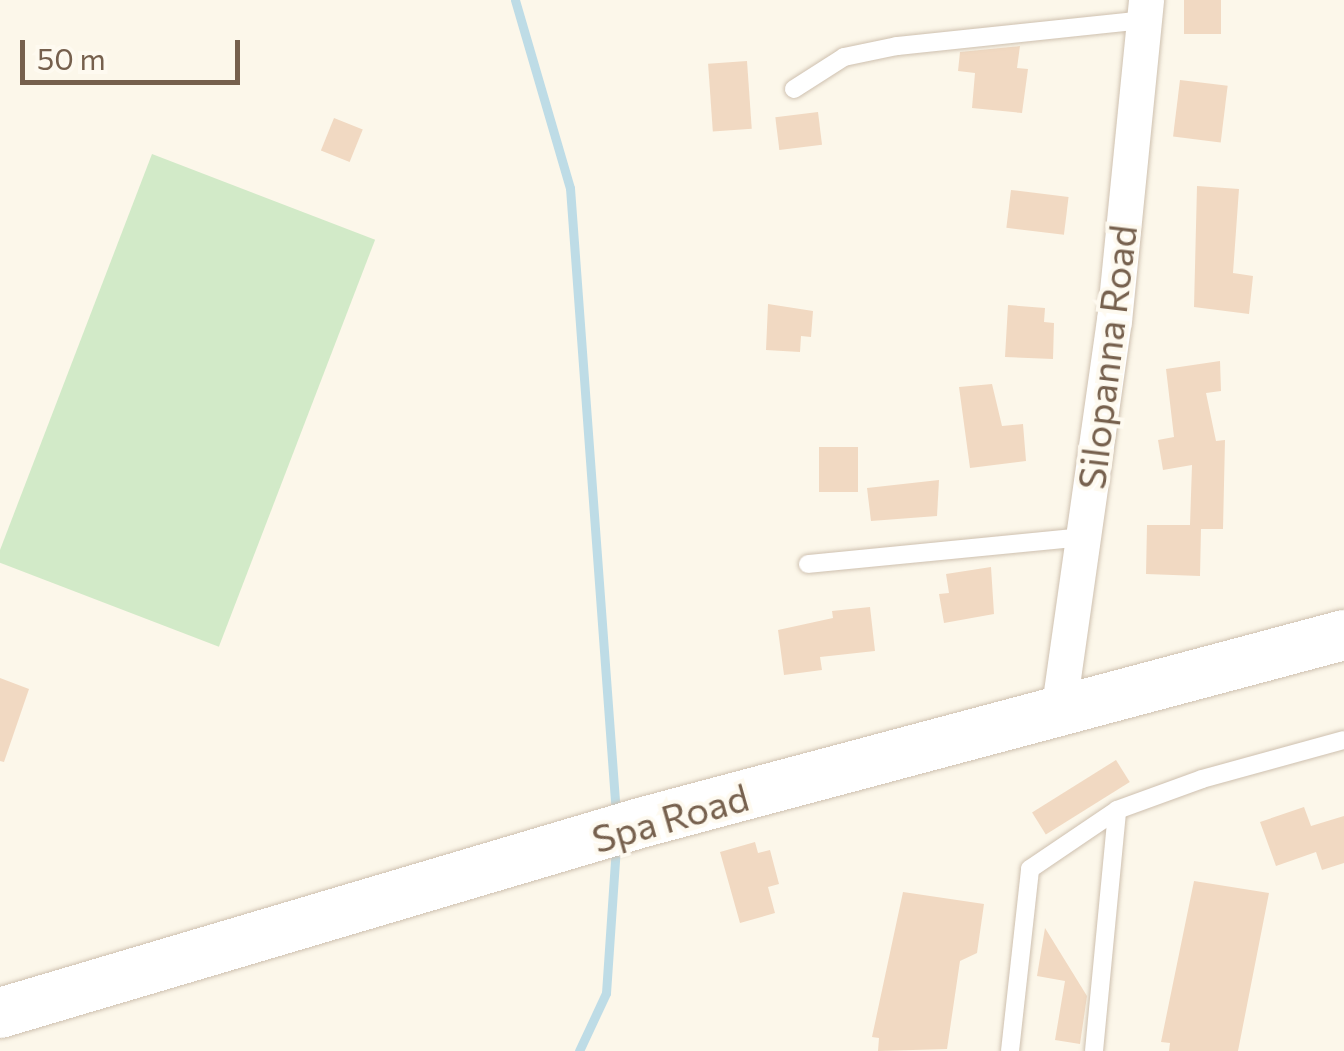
<!DOCTYPE html>
<html>
<head>
<meta charset="utf-8">
<style>
  body { margin:0 }
  #map { position:relative; width:1344px; height:1051px; overflow:hidden; background:#fcf7ea; font-family:Commissioner,sans-serif }
  div>[style] { position:absolute }
  .green>* { inset:0; background:#d2eac8; transform-origin:0 0 }
  .stream>* { height:9px; margin:-4.5px; padding:0 4.5px; transform-origin:4.5px; border-radius:4.5px; background:#bedce6 }
  .building>* { inset:0; background:#f1d9c2; transform-origin:0 0 }
  .roads { filter:drop-shadow(0 0 2px #cec0af) drop-shadow(0 0 2px #cec0af) }
  .lane>* { height:18px; margin:-9px; padding:0 9px; transform-origin:9px; border-radius:9px; background:#fff }
  .street>* { height:35px; margin:-17.5px; padding:0 17.5px; transform-origin:17.5px; border-radius:17.5px; background:#fff }
  .secondary>* { height:50px; margin:-25px; padding:0 25px; transform-origin:25px; border-radius:25px; background:#fff }
  span { translate:-50% -50%; white-space:nowrap; text-align:center; line-height:1.15; -webkit-text-stroke:8px #fefaf0; paint-order:stroke }
  .street-label { font-size:38px; color:#76604d }
  .scale { position:absolute; left:20px; top:40px; width:220px; height:45px; box-sizing:border-box; border:5px solid #76604d; border-top:0; padding-left:12px; font-size:30px; line-height:35px; white-space:nowrap; color:#76604d; -webkit-text-stroke:8px #fefaf0; paint-order:stroke }
</style>
</head>
<body>
<div id="map">
  <div class="green">
    <i style="left:152px;top:154px;width:239px;height:436px;rotate:21deg"></i>
  </div>
  <div class="stream">
    <i style="left:515px;top:0;width:196px;rotate:73.7deg"></i>
    <i style="left:570px;top:188px;width:629px;rotate:85.8deg"></i>
    <i style="left:579px;top:1051px;width:64px;rotate:-65deg"></i>
    <i style="left:606px;top:993px;width:147px;rotate:-86.1deg"></i>
  </div>
  <div class="building">
    <i style="left:1184px;top:0;width:37px;height:34px"></i>
    <i style="clip-path:polygon(1020px 46px,1017px 68px,1028px 69px,1022px 113px,972px 108px,975px 73px,958px 71px,960px 52px)"></i>
    <i style="left:747px;top:61px;width:68px;height:39px;rotate:86deg"></i>
    <i style="left:1180px;top:80px;width:48px;height:57px;rotate:7deg"></i>
    <i style="left:818px;top:112px;width:33px;height:43px;rotate:83deg"></i>
    <i style="left:334px;top:118px;width:31px;height:35px;rotate:22deg"></i>
    <i style="clip-path:polygon(1197px 186px,1239px 189px,1233px 273px,1253px 276px,1249px 314px,1194px 307px)"></i>
    <i style="left:1011px;top:190px;width:58px;height:38px;rotate:7deg"></i>
    <i style="clip-path:polygon(768px 304px,813px 311px,811px 337px,801px 336px,800px 352px,766px 350px)"></i>
    <i style="clip-path:polygon(1008px 305px,1045px 308px,1044px 322px,1054px 323px,1053px 359px,1005px 357px)"></i>
    <i style="clip-path:polygon(1220px 361px,1221px 391px,1206px 393px,1216px 441px,1225px 440px,1223px 529px,1201px 529px,1200px 576px,1146px 574px,1147px 525px,1190px 525px,1192px 465px,1163px 470px,1158px 440px,1174px 437px,1166px 369px)"></i>
    <i style="clip-path:polygon(992px 384px,1002px 426px,1023px 424px,1026px 461px,970px 468px,959px 387px)"></i>
    <i style="left:819px;top:447px;width:39px;height:45px"></i>
    <i style="clip-path:polygon(939px 480px,937px 516px,871px 521px,867px 488px)"></i>
    <i style="clip-path:polygon(991px 567px,994px 614px,944px 623px,939px 594px,949px 593px,946px 574px)"></i>
    <i style="clip-path:polygon(870px 607px,875px 651px,820px 657px,822px 670px,784px 675px,778px 630px,833px 618px,832px 611px)"></i>
    <i style="clip-path:polygon(0 678px,29px 689px,4px 762px,0 761px)"></i>
    <i style="left:1116px;top:760px;width:26px;height:99px;rotate:58deg"></i>
    <i style="clip-path:polygon(1304px 807px,1311px 826px,1344px 816px,1344px 863px,1322px 870px,1316px 852px,1276px 866px,1260px 822px)"></i>
    <i style="clip-path:polygon(755px 842px,758px 853px,770px 850px,779px 884px,768px 887px,775px 913px,740px 923px,720px 852px)"></i>
    <i style="clip-path:polygon(1194px 881px,1269px 893px,1238px 1051px,1169px 1051px,1170px 1043px,1161px 1042px)"></i>
    <i style="clip-path:polygon(903px 892px,984px 904px,977px 953px,960px 961px,947px 1049px,878px 1051px,879px 1038px,872px 1037px)"></i>
    <i style="clip-path:polygon(1045px 928px,1087px 996px,1080px 1044px,1055px 1040px,1065px 981px,1037px 976px)"></i>
  </div>
  <div class="roads">
    <div class="lane">
      <i style="left:794px;top:89px;width:59px;rotate:-32.6deg"></i>
      <i style="left:844px;top:57px;width:54px;rotate:-11.7deg"></i>
      <i style="left:897px;top:46px;width:248px;rotate:-6deg"></i>
      <i style="left:808px;top:564px;width:276px;rotate:-5.6deg"></i>
      <i style="left:1010px;top:1051px;width:183px;rotate:-83.7deg"></i>
      <i style="left:1030px;top:869px;width:105px;rotate:-34.1deg"></i>
      <i style="left:1117px;top:810px;width:90px;rotate:-20deg"></i>
      <i style="left:1202px;top:779px;width:147px;rotate:-15.4deg"></i>
      <i style="left:1094px;top:1051px;width:242px;rotate:-84.5deg"></i>
    </div>
    <div class="street">
      <i style="left:1058px;top:713px;width:396px;rotate:-81.9deg"></i>
      <i style="left:1114px;top:321px;width:323px;rotate:-84.3deg"></i>
    </div>
    <div class="secondary">
      <i style="left:0;top:1013px;width:668px;rotate:-16.53deg"></i>
      <i style="left:640px;top:823px;width:729px;rotate:-14.95deg"></i>
    </div>
  </div>
  <div class="street-label">
    <span style="left:1106px;top:357px;rotate:-83deg">Silopanna Road</span>
    <span style="left:670px;top:817px;rotate:-16deg">Spa Road</span>
  </div>
  <div class="scale">50 m</div>
</div>
</body>
</html>
